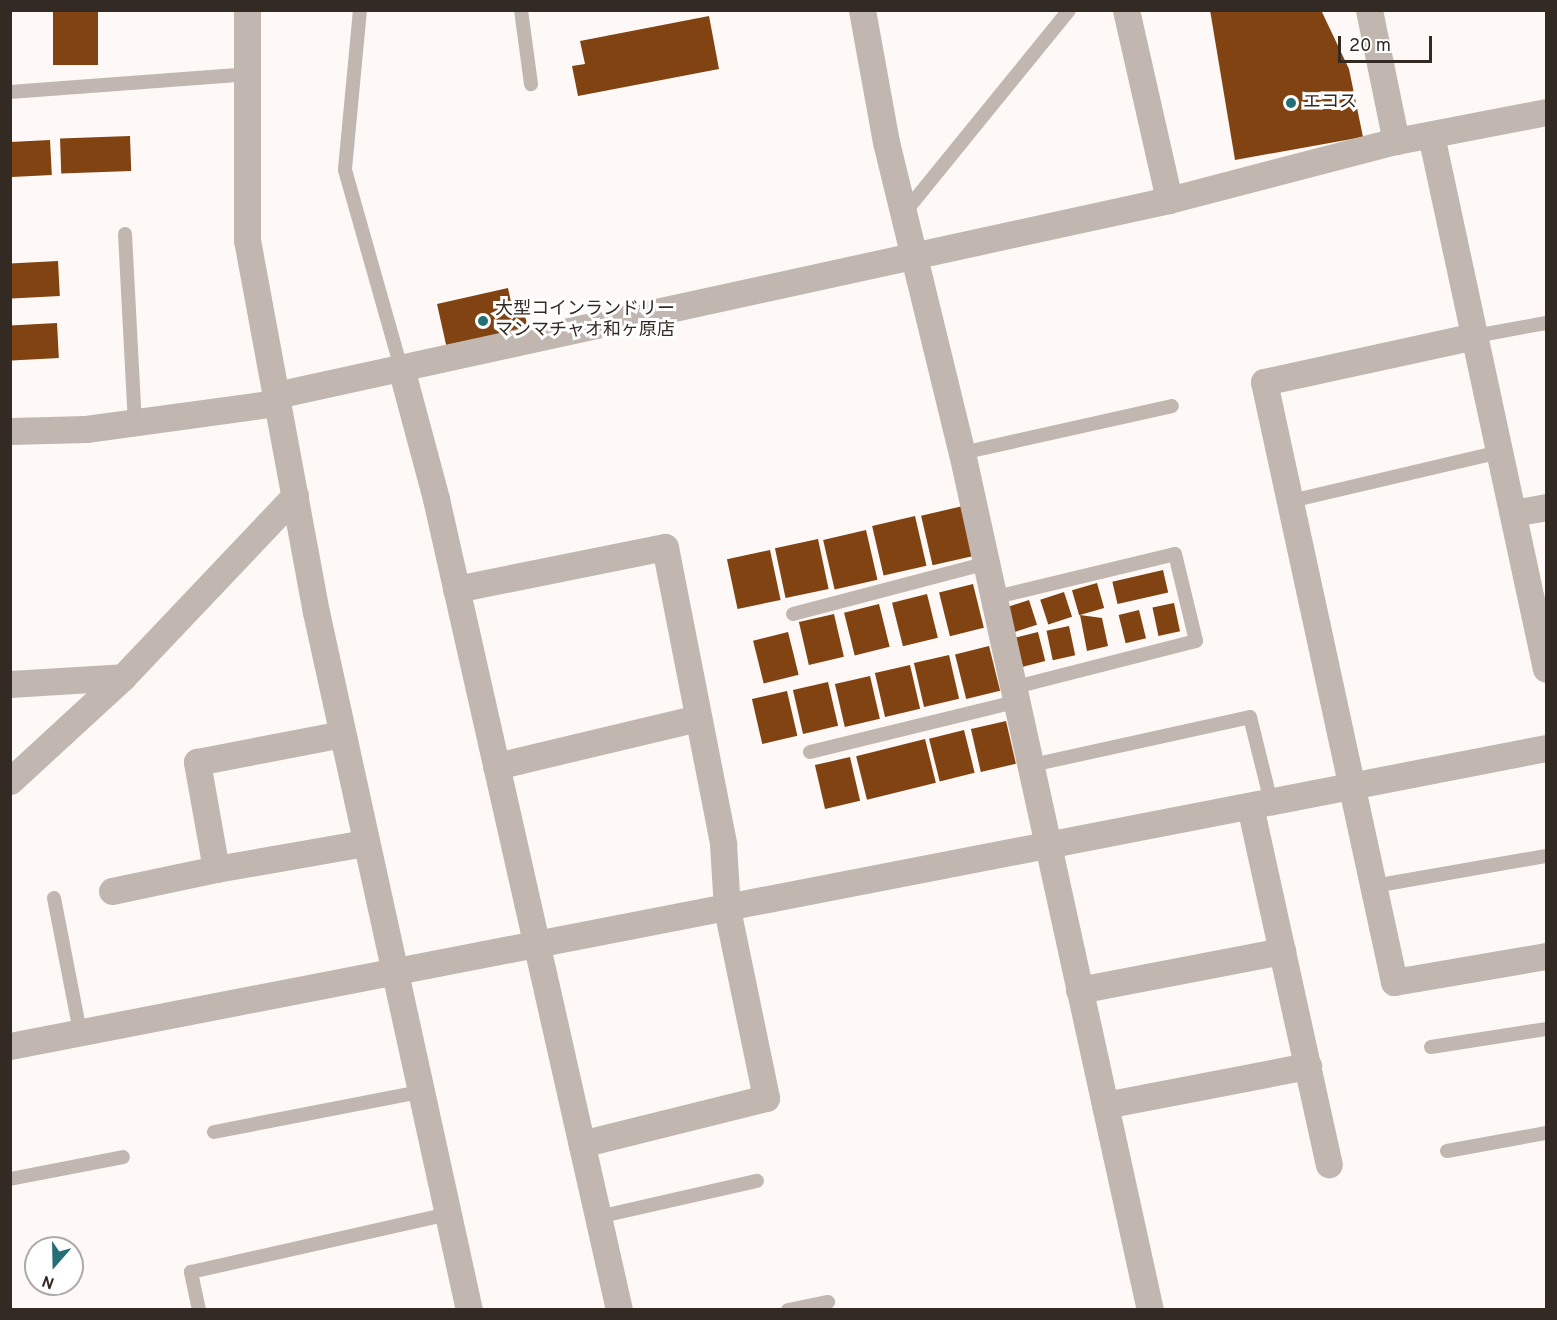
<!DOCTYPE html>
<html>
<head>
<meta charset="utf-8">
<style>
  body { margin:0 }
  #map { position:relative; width:1557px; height:1320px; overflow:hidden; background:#fef9f6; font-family:Overpass,"Noto Sans JP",sans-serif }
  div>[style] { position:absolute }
  .building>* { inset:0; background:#804311; transform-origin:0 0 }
  .service>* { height:14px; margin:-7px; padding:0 7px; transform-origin:7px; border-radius:7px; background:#c1b7b0 }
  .minor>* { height:27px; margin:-13.5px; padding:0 13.5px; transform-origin:13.5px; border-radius:13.5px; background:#c1b7b0 }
  .dots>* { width:16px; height:16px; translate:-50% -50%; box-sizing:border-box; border:3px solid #fff; border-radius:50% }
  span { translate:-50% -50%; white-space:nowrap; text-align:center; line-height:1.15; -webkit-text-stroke:6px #fff; paint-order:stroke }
  .poi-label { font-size:18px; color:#332a24 }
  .left { translate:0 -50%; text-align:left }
  .frame { position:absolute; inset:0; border:12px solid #332a24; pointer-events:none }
  .north { position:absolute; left:24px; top:1236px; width:60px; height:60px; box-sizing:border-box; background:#fff; border:2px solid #adaaa7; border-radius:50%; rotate:200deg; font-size:16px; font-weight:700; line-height:24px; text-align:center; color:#332a24 }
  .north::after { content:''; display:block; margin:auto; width:21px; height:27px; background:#246e76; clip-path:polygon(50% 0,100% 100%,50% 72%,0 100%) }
  .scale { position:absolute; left:1338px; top:36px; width:94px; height:27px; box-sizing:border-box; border:3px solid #332a24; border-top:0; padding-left:8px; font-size:18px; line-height:21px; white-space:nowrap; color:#332a24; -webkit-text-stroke:4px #fff; paint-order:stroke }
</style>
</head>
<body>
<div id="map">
  <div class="building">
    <i style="left:53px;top:10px;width:45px;height:55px"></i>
    <i style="clip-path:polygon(1210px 10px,1321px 10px,1349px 69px,1363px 137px,1235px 160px)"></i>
    <i style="clip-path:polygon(709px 16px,719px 69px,578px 96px,572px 66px,585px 64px,580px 41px)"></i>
    <i style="left:130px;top:136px;width:35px;height:70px;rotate:88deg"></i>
    <i style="left:50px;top:140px;width:35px;height:40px;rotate:87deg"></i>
    <i style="left:58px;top:261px;width:35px;height:48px;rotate:87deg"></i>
    <i style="clip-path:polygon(508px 288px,513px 311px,523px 309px,529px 331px,447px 349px,437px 304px)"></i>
    <i style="left:57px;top:323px;width:35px;height:47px;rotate:87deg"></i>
    <i style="left:963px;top:506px;width:51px;height:43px;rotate:77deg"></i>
    <i style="left:915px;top:516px;width:51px;height:44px;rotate:77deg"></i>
    <i style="left:866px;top:530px;width:51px;height:44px;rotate:77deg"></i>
    <i style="left:818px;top:539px;width:51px;height:44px;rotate:78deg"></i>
    <i style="left:770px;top:550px;width:51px;height:44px;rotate:78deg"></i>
    <i style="left:1163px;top:570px;width:23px;height:52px;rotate:77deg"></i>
    <i style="left:1097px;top:583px;width:26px;height:26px;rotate:74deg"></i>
    <i style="left:973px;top:584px;width:45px;height:35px;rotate:76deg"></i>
    <i style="left:1064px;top:592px;width:26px;height:25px;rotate:72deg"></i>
    <i style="left:927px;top:594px;width:45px;height:36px;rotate:76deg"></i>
    <i style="left:1029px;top:600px;width:26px;height:25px;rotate:72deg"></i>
    <i style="left:1174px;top:603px;width:29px;height:22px;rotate:78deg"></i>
    <i style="left:879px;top:604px;width:44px;height:36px;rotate:76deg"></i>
    <i style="left:1139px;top:610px;width:29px;height:21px;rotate:76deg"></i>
    <i style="left:834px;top:614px;width:44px;height:36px;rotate:77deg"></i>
    <i style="clip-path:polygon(1080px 615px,1102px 618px,1108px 646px,1087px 651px)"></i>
    <i style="left:1069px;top:626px;width:30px;height:23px;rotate:78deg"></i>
    <i style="left:788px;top:632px;width:44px;height:36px;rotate:76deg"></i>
    <i style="left:1038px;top:632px;width:30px;height:23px;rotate:76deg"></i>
    <i style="left:989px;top:646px;width:46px;height:35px;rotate:76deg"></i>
    <i style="left:949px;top:655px;width:45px;height:36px;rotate:77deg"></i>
    <i style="left:910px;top:665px;width:45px;height:36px;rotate:77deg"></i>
    <i style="left:870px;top:676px;width:44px;height:36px;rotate:77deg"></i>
    <i style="left:828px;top:682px;width:45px;height:36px;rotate:77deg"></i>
    <i style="left:787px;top:691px;width:46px;height:36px;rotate:77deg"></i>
    <i style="left:1006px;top:721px;width:44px;height:36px;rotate:77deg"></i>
    <i style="left:964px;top:730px;width:44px;height:36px;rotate:76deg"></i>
    <i style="left:925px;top:739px;width:45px;height:71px;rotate:76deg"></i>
    <i style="left:850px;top:757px;width:45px;height:36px;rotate:77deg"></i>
  </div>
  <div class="service">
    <i style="left:360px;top:10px;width:161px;rotate:95.4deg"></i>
    <i style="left:345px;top:170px;width:206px;rotate:74.2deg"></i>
    <i style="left:521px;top:10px;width:75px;rotate:82.3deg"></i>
    <i style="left:10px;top:92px;width:238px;rotate:-4.3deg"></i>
    <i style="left:905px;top:212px;width:260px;rotate:-50.9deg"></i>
    <i style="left:125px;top:234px;width:189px;rotate:87deg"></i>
    <i style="left:1475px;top:336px;width:72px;rotate:-10.4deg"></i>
    <i style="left:962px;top:453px;width:215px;rotate:-12.6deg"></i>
    <i style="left:1291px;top:501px;width:215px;rotate:-13.2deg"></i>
    <i style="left:992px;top:598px;width:188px;rotate:-13.5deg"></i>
    <i style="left:1175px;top:554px;width:89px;rotate:76.4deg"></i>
    <i style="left:1196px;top:641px;width:190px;rotate:165.7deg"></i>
    <i style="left:793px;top:614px;width:197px;rotate:-14.7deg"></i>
    <i style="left:810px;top:752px;width:211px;rotate:-13.7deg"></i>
    <i style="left:1032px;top:765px;width:223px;rotate:-12.4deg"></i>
    <i style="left:1250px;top:717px;width:88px;rotate:76.1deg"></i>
    <i style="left:1374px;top:886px;width:175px;rotate:-9.9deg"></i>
    <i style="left:54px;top:898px;width:136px;rotate:79deg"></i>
    <i style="left:1431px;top:1047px;width:116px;rotate:-8.9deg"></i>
    <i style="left:214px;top:1132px;width:210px;rotate:-11deg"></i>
    <i style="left:1447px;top:1151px;width:101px;rotate:-10.3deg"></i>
    <i style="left:10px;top:1179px;width:115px;rotate:-11deg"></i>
    <i style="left:598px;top:1217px;width:163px;rotate:-12.8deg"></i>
    <i style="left:199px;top:1310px;width:39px;rotate:-102deg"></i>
    <i style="left:191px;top:1272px;width:263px;rotate:-12.7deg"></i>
    <i style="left:788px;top:1310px;width:41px;rotate:-11.3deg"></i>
  </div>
  <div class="minor">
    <i style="left:247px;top:10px;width:230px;rotate:90deg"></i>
    <i style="left:247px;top:240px;width:378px;rotate:79.5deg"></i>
    <i style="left:316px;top:612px;width:715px;rotate:77.64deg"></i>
    <i style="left:862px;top:10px;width:134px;rotate:79.7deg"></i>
    <i style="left:886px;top:142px;width:320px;rotate:76.3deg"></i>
    <i style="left:962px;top:453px;width:877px;rotate:77.63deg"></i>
    <i style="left:1126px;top:10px;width:195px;rotate:77.2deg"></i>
    <i style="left:1369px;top:10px;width:134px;rotate:78.4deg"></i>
    <i style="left:1431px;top:135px;width:546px;rotate:77.85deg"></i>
    <i style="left:1475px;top:336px;width:216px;rotate:167.7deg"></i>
    <i style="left:1264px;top:382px;width:614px;rotate:77.77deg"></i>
    <i style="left:1394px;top:982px;width:154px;rotate:-9.7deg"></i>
    <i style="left:401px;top:368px;width:136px;rotate:75deg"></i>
    <i style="left:436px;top:499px;width:831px;rotate:77.28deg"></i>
    <i style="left:276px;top:395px;width:914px;rotate:-12.32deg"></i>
    <i style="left:1169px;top:200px;width:235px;rotate:-14.6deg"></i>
    <i style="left:1396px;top:141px;width:153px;rotate:-10.9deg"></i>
    <i style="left:10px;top:431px;width:76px;rotate:-1.5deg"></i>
    <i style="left:86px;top:429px;width:193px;rotate:-7.8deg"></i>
    <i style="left:1513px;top:513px;width:34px;rotate:-10deg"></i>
    <i style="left:456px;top:589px;width:213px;rotate:-11.4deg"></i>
    <i style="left:665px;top:547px;width:303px;rotate:78.9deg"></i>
    <i style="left:723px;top:844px;width:65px;rotate:86.5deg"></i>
    <i style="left:727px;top:909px;width:193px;rotate:78.3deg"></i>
    <i style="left:766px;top:1098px;width:190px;rotate:166deg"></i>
    <i style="left:10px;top:684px;width:113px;rotate:-3.5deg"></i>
    <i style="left:496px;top:766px;width:207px;rotate:-13.4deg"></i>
    <i style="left:10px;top:781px;width:154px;rotate:-42.6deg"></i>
    <i style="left:123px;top:677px;width:250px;rotate:-46.5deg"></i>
    <i style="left:1250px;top:806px;width:367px;rotate:77.6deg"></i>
    <i style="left:216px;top:869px;width:151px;rotate:-9.9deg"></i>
    <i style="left:112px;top:891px;width:106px;rotate:-11.9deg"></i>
    <i style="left:216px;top:869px;width:109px;rotate:-100.1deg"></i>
    <i style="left:197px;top:762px;width:148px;rotate:-10.9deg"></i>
    <i style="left:1079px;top:990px;width:207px;rotate:-10.9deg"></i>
    <i style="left:10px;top:1046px;width:1565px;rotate:-10.98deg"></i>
    <i style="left:1105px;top:1105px;width:207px;rotate:-10.9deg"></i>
  </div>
  <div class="dots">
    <i style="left:1291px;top:103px;background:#246e76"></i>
    <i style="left:483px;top:321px;background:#246e76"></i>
  </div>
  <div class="poi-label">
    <span class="left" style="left:1303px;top:103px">エコス</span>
    <span class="left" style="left:495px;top:321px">大型コインランドリー<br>マンマチャオ和ヶ原店</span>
  </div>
  <div class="frame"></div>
  <div class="north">N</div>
  <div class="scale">20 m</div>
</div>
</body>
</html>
